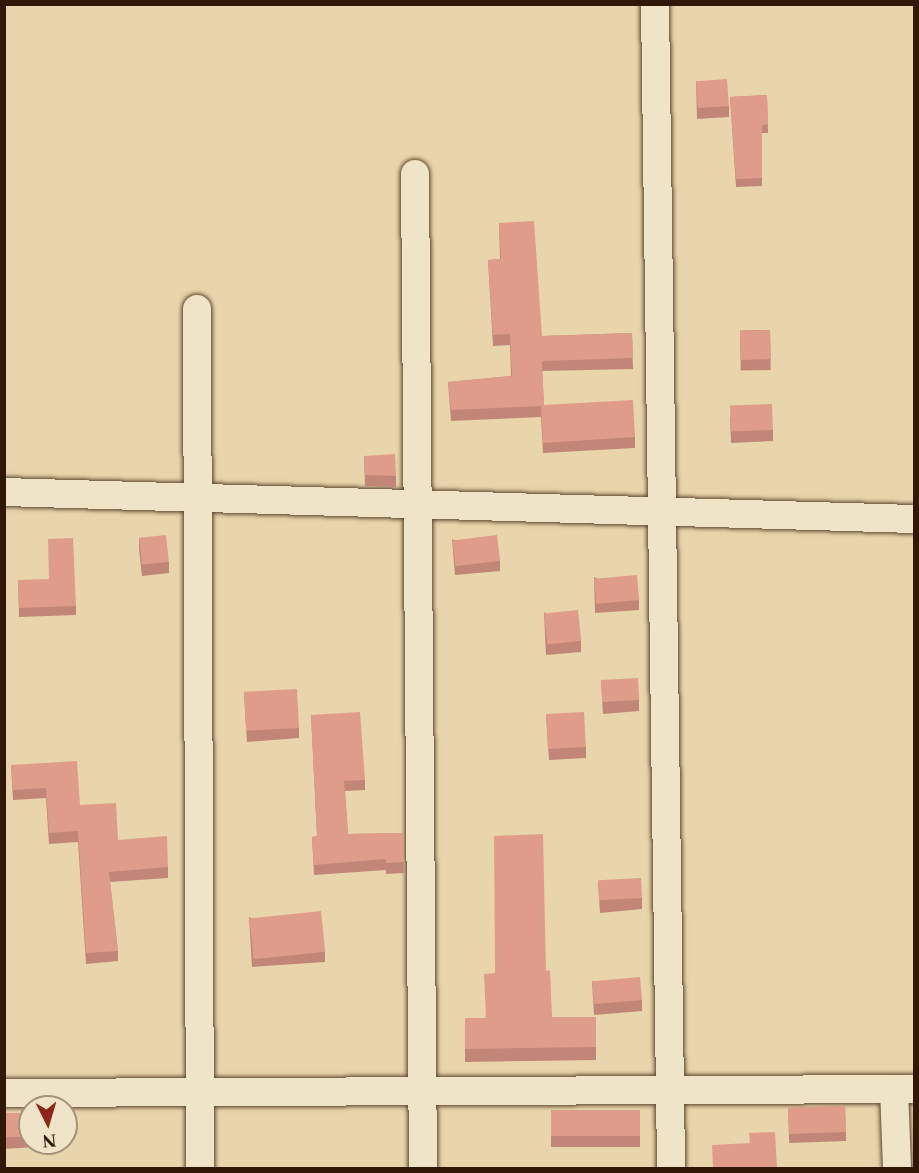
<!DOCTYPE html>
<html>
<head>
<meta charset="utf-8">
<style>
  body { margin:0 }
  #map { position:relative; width:919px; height:1173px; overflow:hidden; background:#e8d5ab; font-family:"Libre Caslon Text",serif }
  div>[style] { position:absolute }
  .roads { filter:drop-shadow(0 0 2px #5f472f) drop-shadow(0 0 2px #5f472f) }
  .minor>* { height:28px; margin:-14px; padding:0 14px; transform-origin:14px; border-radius:14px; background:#f0e4c8 }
  .wall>* { inset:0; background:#c18677; transform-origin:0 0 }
  .building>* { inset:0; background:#e09c8a; transform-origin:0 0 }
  span { translate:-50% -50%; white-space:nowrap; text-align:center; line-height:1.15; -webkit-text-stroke:6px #f0e4c8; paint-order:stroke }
  .frame { position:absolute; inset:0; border:6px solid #311806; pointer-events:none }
  .north { position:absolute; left:18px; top:1095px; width:60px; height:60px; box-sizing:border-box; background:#f0e4c8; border:2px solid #a4927a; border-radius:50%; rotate:175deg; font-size:16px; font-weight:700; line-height:24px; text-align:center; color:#311806 }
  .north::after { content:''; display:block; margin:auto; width:21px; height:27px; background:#8f2418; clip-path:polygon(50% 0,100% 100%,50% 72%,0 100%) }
</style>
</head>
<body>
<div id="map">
  <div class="roads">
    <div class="minor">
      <i style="left:655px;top:4px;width:1164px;rotate:89.21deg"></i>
      <i style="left:415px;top:174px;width:994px;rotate:89.54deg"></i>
      <i style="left:197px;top:309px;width:859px;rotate:89.8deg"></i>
      <i style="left:4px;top:492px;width:910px;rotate:1.7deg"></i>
      <i style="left:894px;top:1089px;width:79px;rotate:87.8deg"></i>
      <i style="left:4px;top:1093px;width:910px;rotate:-0.25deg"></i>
    </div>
  </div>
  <div class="wall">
    <i style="clip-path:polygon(696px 81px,729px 106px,729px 117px,697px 119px)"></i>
    <i style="clip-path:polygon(767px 95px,768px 133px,762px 133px,762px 186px,736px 187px,730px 97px)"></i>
    <i style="clip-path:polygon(499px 223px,542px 336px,632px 333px,633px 369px,542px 371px,544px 405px,635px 437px,635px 448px,543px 453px,541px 417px,451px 421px,448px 382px,511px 376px,510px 345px,493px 346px,488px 260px,500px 259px)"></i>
    <i style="left:770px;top:330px;width:40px;height:30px;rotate:89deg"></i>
    <i style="clip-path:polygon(730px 417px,773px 430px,773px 441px,731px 443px)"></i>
    <i style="clip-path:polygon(364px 456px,396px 476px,396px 487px,365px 486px)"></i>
    <i style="clip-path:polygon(139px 538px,169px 562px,169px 573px,142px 576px,139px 549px)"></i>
    <i style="clip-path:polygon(452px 539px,500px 561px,500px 571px,455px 575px)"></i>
    <i style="clip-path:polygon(594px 577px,639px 600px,639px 610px,595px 613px)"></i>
    <i style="clip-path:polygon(18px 580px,76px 606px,76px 615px,19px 617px)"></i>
    <i style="clip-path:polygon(544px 612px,581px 641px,581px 652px,546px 655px)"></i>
    <i style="clip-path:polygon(601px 680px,639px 700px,639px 711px,603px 714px)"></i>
    <i style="clip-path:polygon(244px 693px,299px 728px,299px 738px,247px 742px)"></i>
    <i style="clip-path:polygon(311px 715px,365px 780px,365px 790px,345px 791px,348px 834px,403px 833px,404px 873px,386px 874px,386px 870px,314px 875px,312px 837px,317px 836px)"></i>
    <i style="clip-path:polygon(546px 715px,586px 747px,586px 758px,549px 760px)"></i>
    <i style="clip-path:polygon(11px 765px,80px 805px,118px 840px,168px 867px,168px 878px,110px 882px,118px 951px,118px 961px,86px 964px,78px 842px,49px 844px,46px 798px,13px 800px)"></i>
    <i style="clip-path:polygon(598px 882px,642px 898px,642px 909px,600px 913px)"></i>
    <i style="clip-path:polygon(249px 917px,325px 952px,325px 962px,252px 967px)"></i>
    <i style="clip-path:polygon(546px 971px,552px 1017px,596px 1017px,596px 1060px,465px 1062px,465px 1018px,485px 1018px)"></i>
    <i style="clip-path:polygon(592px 981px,642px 1000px,642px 1011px,594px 1015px)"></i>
    <i style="left:845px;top:1106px;width:35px;height:57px;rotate:88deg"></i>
    <i style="left:640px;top:1110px;width:37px;height:89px;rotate:90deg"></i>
    <i style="clip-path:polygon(30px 1113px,30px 1143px,65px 1143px,65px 1145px,4px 1149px,4px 1115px)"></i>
  </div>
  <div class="building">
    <i style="left:727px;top:79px;width:27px;height:31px;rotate:86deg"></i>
    <i style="clip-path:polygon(767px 95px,768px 124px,762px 125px,762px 178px,736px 179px,730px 97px)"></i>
    <i style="clip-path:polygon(534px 221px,542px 336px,632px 333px,633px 358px,542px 361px,544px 405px,633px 400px,635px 437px,543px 443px,541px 406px,451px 410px,448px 382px,512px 376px,510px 334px,493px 335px,488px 260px,501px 259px,499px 223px)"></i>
    <i style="left:770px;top:330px;width:29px;height:30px;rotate:88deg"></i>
    <i style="left:772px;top:404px;width:26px;height:42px;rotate:88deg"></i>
    <i style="clip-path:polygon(395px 454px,396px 476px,365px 475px,364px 456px)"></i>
    <i style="left:166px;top:535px;width:27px;height:27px;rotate:84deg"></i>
    <i style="left:497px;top:535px;width:26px;height:45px;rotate:83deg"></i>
    <i style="clip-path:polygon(73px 538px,76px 606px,19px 608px,18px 580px,49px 579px,48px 539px)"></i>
    <i style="left:637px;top:575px;width:25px;height:43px;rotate:85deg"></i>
    <i style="left:578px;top:610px;width:31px;height:34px;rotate:84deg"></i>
    <i style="left:638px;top:678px;width:22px;height:37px;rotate:87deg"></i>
    <i style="left:297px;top:689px;width:39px;height:53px;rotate:87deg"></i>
    <i style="clip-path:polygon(360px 712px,365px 780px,344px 781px,348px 834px,403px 833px,404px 862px,386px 863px,386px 859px,314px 865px,312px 837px,317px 836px,311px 715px)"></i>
    <i style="left:584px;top:712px;width:35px;height:38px;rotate:87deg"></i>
    <i style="clip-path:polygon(77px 761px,80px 805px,116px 803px,118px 840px,167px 836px,168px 867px,109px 872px,118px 951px,86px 953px,78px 831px,49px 833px,46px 788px,13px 790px,11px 765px)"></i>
    <i style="clip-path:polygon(543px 834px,546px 971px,550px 970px,552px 1017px,596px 1017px,596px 1047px,465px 1049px,465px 1018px,486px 1018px,484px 974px,495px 973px,494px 836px)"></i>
    <i style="left:641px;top:878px;width:20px;height:43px;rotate:87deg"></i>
    <i style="left:321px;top:911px;width:41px;height:72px;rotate:84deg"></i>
    <i style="left:640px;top:977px;width:23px;height:48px;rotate:85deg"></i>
    <i style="left:845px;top:1106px;width:26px;height:57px;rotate:88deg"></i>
    <i style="left:640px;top:1110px;width:26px;height:89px;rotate:90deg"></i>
    <i style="left:30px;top:1113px;width:24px;height:26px;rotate:90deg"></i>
    <i style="clip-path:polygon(775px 1132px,777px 1168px,713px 1168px,712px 1145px,750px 1143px,749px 1133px)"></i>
  </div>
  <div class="frame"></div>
  <div class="north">N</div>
</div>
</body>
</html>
